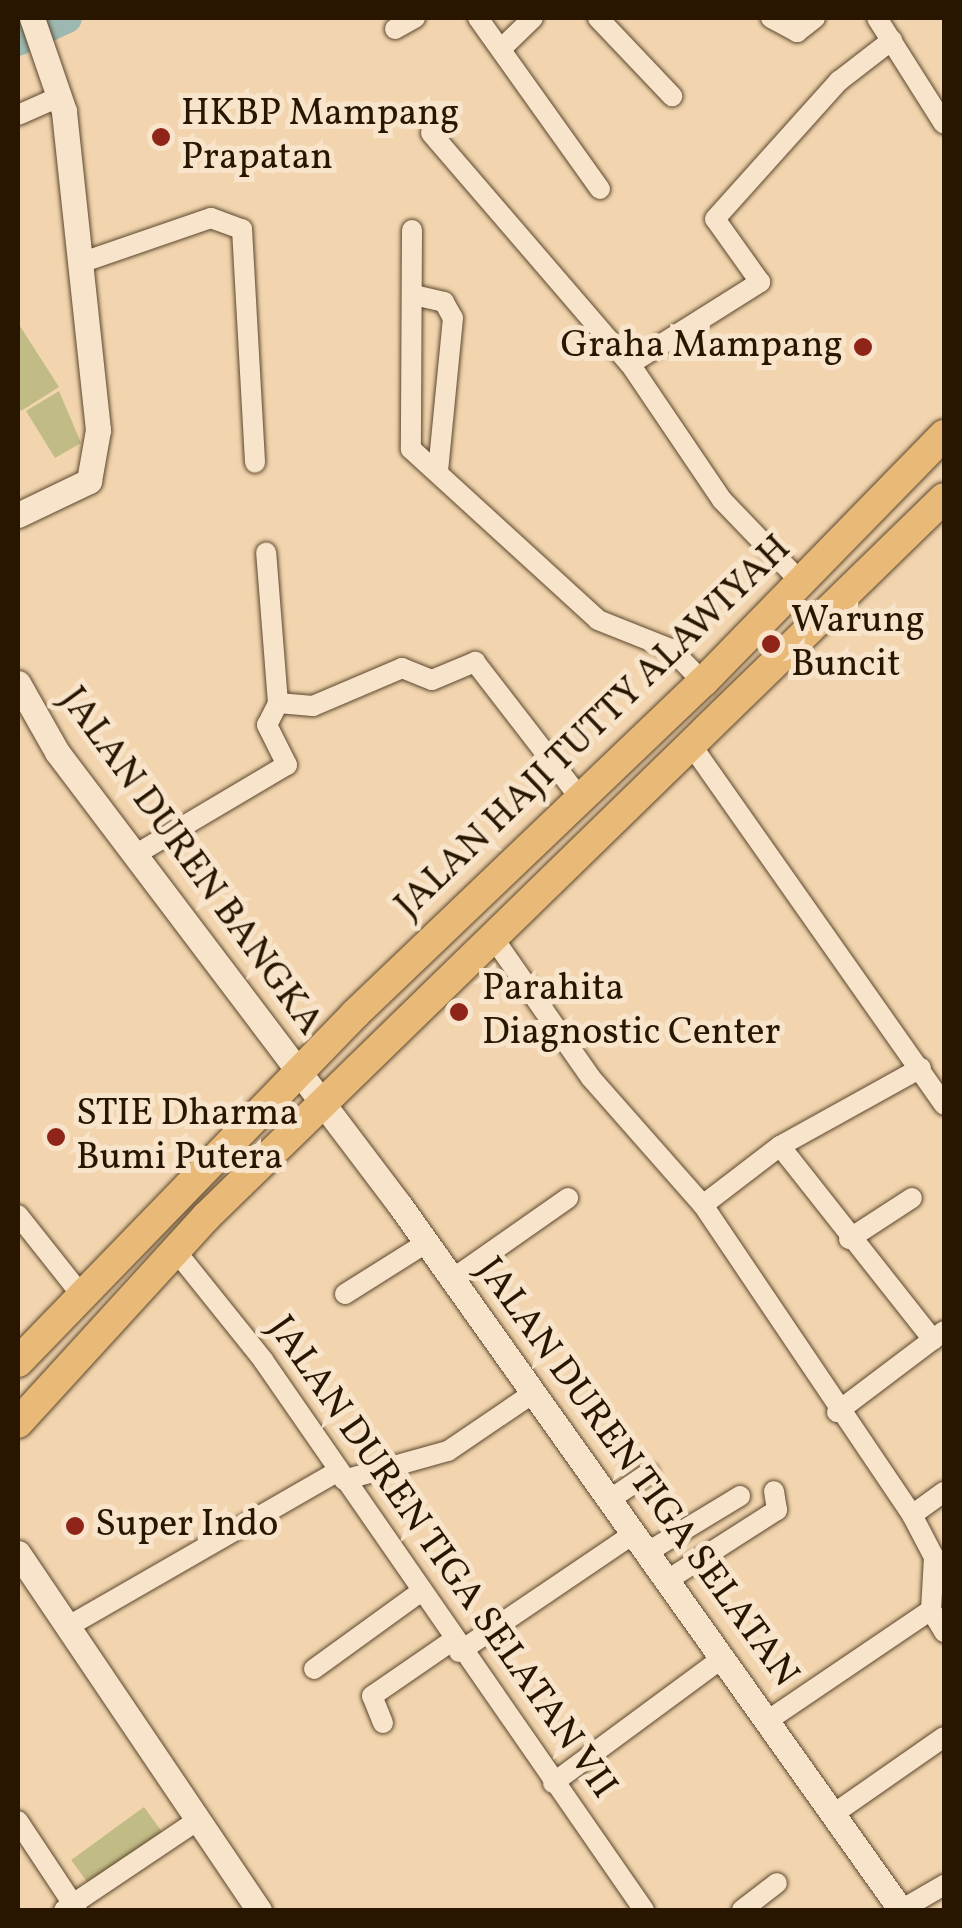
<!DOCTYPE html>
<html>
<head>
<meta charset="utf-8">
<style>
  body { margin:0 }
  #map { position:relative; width:962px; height:1928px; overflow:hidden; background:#f2d5ae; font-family:Vollkorn,serif }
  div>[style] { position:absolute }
  .green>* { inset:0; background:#c1bb86; transform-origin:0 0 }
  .river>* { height:30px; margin:-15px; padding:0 15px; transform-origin:15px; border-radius:15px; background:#9cb8b0 }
  .roads { filter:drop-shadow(0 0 2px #5b462c) drop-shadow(0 0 2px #5b462c) }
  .minor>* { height:20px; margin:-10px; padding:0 10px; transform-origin:10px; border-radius:10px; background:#f7e4ca }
  .tertiary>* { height:25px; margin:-12.5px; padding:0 12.5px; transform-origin:12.5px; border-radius:12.5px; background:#f7e4ca }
  .primary>* { height:30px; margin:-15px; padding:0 15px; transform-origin:15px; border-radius:15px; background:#e9ba77 }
  .dots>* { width:28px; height:28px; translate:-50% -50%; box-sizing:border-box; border:5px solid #f7e4ca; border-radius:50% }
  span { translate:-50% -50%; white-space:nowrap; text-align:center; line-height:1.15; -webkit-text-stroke:10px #f7e4ca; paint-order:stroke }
  .poi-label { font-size:38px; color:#291600 }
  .left { translate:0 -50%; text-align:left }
  .right { translate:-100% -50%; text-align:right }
  .street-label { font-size:38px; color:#291600 }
  .frame { position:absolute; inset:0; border:20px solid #291600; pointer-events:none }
</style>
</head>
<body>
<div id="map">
  <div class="green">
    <i style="clip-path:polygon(18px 323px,59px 387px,21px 411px,18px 406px)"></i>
    <i style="clip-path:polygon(59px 391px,81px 443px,55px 458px,26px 411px)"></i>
    <i style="left:144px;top:1807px;width:34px;height:90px;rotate:54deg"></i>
  </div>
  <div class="river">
    <i style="left:18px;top:41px;width:54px;rotate:-25.1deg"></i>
  </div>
  <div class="roads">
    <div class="minor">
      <i style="left:478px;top:18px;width:210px;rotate:54.5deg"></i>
      <i style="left:598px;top:18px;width:108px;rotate:46.5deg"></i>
      <i style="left:771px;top:18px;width:30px;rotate:28deg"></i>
      <i style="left:797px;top:32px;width:23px;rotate:-38deg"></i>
      <i style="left:877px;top:18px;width:125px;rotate:57.7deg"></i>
      <i style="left:395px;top:29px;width:23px;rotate:-29deg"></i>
      <i style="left:502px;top:48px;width:43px;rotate:-44.1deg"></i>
      <i style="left:18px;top:115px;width:47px;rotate:-23.8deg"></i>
      <i style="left:431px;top:133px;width:305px;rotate:49.3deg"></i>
      <i style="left:630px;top:364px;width:164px;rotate:55.9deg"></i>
      <i style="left:722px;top:500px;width:115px;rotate:46.1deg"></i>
      <i style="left:412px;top:230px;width:219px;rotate:90.3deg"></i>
      <i style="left:411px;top:449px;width:253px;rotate:42.4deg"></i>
      <i style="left:598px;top:620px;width:79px;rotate:21.7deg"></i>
      <i style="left:671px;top:649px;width:46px;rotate:45.9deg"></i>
      <i style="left:86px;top:261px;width:132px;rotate:-19deg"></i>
      <i style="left:211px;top:218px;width:33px;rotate:20deg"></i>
      <i style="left:242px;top:229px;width:234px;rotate:86.8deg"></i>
      <i style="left:414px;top:295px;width:31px;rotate:13deg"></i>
      <i style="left:444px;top:302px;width:18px;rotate:61deg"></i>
      <i style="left:453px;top:318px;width:153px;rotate:95.6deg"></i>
      <i style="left:630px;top:364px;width:154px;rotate:-32.2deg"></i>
      <i style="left:760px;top:282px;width:77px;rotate:-125.5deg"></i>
      <i style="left:715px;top:219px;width:186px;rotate:-48.1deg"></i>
      <i style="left:839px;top:81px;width:67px;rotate:-37.7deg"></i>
      <i style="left:278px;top:703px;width:35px;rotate:5deg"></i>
      <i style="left:313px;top:706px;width:97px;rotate:-23.1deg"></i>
      <i style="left:402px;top:668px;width:32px;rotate:22deg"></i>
      <i style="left:432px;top:680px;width:47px;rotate:-22.7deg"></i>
      <i style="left:475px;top:662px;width:173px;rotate:52.3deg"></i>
      <i style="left:694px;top:749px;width:435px;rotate:54.9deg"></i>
      <i style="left:138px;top:853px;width:173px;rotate:-30.6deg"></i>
      <i style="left:287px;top:765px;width:45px;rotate:-116.6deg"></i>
      <i style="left:267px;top:725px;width:25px;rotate:-63deg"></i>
      <i style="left:278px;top:703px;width:151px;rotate:-94.5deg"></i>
      <i style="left:494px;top:939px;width:169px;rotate:55.1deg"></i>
      <i style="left:591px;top:1078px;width:169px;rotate:48.6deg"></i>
      <i style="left:703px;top:1205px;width:374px;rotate:56deg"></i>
      <i style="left:912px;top:1515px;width:47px;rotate:62.4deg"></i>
      <i style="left:934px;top:1557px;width:53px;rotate:93.2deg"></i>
      <i style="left:931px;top:1610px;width:26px;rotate:59deg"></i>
      <i style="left:780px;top:1146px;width:247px;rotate:51.7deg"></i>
      <i style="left:703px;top:1205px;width:97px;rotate:-37.5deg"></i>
      <i style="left:780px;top:1146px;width:161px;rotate:-29deg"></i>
      <i style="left:18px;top:1215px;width:98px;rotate:51.6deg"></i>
      <i style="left:849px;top:1239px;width:75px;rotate:-33.1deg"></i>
      <i style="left:175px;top:1250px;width:141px;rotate:51.3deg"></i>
      <i style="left:263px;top:1360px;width:669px;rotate:55.29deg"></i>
      <i style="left:451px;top:1280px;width:143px;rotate:-35deg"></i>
      <i style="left:345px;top:1294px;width:96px;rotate:-32.2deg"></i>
      <i style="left:837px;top:1412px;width:134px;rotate:-37.1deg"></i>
      <i style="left:344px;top:1480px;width:108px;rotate:-15.6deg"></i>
      <i style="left:448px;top:1451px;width:102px;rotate:-34.2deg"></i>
      <i style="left:609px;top:1500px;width:48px;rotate:-34deg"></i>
      <i style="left:912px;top:1515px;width:39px;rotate:-36deg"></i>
      <i style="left:646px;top:1553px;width:110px;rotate:-31.2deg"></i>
      <i style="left:666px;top:1581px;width:132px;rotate:-32.6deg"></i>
      <i style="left:777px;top:1510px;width:19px;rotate:-99deg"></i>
      <i style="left:67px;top:1627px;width:313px;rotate:-29.9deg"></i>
      <i style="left:459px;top:1652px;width:209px;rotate:-34.1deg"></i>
      <i style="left:314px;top:1669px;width:130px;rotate:-35.9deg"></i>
      <i style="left:767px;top:1721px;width:198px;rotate:-34.1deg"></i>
      <i style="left:383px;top:1723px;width:29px;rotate:-112deg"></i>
      <i style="left:372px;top:1696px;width:97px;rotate:-34.5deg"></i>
      <i style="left:553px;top:1783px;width:209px;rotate:-36.4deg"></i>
      <i style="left:832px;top:1815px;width:136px;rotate:-34.9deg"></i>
      <i style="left:18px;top:1821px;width:107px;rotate:56.5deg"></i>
      <i style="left:64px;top:1910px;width:158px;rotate:-33.9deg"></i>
      <i style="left:742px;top:1910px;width:44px;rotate:-37.6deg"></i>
      <i style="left:901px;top:1910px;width:50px;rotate:-30.2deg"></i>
    </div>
    <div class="tertiary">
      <i style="left:18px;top:515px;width:79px;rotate:-25.6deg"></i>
      <i style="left:89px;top:481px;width:52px;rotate:-80deg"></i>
      <i style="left:98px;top:430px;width:321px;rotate:-96.1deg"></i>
      <i style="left:64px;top:111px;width:98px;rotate:-109deg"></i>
      <i style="left:18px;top:683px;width:79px;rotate:60.5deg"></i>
      <i style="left:57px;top:752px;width:567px;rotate:52.89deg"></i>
      <i style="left:399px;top:1204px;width:866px;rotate:54.59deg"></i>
      <i style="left:18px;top:1553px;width:431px;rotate:56deg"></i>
    </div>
    <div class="primary">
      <i style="left:18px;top:1362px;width:484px;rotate:-45.9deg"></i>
      <i style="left:355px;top:1014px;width:481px;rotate:-43.7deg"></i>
      <i style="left:703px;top:682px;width:345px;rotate:-45.7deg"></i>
      <i style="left:18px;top:1423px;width:279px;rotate:-47.6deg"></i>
      <i style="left:206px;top:1217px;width:1030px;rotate:-44.25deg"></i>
    </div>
  </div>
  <div class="dots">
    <i style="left:161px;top:137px;background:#8f2418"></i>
    <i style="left:863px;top:347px;background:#8f2418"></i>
    <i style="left:771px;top:644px;background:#8f2418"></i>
    <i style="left:459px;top:1012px;background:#8f2418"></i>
    <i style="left:56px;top:1137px;background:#8f2418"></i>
    <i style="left:75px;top:1526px;background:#8f2418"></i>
  </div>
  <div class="poi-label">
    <span class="left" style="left:181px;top:137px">HKBP Mampang<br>Prapatan</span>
    <span class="right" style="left:843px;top:347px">Graha Mampang</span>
    <span class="left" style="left:791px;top:644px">Warung<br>Buncit</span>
    <span class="left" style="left:482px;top:1012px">Parahita<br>Diagnostic Center</span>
    <span class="left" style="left:76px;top:1137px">STIE Dharma<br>Bumi Putera</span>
    <span class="left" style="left:95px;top:1526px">Super Indo</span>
  </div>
  <div class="street-label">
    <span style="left:594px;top:728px;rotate:-44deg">JALAN HAJI TUTTY ALAWIYAH</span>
    <span style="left:190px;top:862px;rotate:54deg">JALAN DUREN BANGKA</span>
    <span style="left:636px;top:1473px;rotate:54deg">JALAN DUREN TIGA SELATAN</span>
    <span style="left:441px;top:1558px;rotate:55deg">JALAN DUREN TIGA SELATAN VII</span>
  </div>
  <div class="frame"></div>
</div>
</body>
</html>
